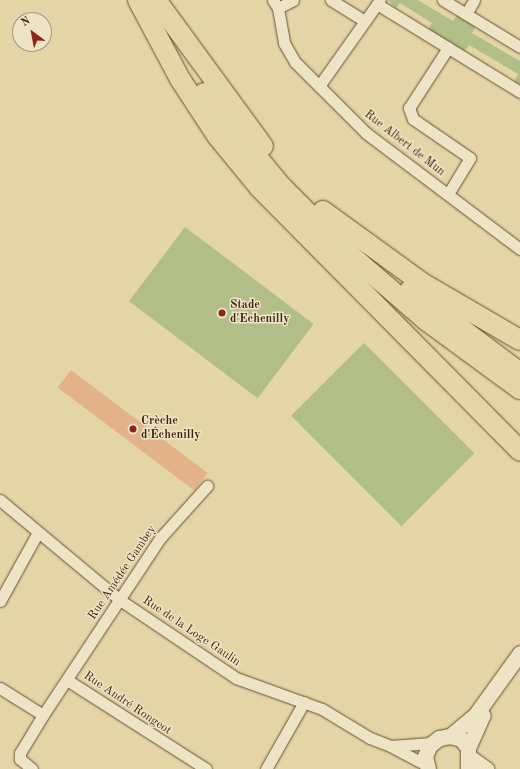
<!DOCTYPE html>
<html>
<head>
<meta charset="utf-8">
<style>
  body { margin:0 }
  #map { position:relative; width:520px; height:769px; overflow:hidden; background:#e3d5a6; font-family:"Old Standard TT",serif }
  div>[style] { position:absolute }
  .green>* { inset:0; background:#b1be88; transform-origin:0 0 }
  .building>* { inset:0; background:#e3b288; transform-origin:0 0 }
  .roads { filter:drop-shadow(0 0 1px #695235) drop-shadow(0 0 1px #695235) }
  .street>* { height:11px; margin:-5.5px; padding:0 5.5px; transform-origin:5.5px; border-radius:5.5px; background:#ede4c5 }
  .secondary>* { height:15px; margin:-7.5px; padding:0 7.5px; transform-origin:7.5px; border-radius:7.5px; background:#ede4c5 }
  .highway>* { height:20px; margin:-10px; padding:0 10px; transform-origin:10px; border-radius:10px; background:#e3d5a6 }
  .dots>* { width:11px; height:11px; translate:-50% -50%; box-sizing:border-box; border:2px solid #ede4c5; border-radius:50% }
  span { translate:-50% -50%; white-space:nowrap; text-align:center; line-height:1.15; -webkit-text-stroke:3px #ede4c5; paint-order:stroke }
  .street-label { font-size:12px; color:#40260f }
  .poi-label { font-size:12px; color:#40260f; font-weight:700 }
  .left { translate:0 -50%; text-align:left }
  .north { position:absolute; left:12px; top:12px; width:40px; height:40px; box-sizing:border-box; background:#ede4c5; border:1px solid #a8987c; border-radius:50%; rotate:328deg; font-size:11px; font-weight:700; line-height:16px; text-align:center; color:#40260f }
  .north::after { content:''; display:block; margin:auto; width:14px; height:18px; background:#8f2418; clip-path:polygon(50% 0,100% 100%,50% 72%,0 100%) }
</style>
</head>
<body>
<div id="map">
  <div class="green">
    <i style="clip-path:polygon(388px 0,418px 0,453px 21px,458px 14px,476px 25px,472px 33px,520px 61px,520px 86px,514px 82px,518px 74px,469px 45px,464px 52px,428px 30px,432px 23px,400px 3px,396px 8px)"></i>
    <i style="left:185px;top:227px;width:161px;height:93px;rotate:37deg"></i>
    <i style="left:364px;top:343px;width:156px;height:103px;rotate:45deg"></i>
  </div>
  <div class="building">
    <i style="left:71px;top:370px;width:171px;height:22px;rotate:37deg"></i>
  </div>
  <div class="roads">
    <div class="street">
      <i style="left:273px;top:0;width:9px;rotate:58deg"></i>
      <i style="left:278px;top:8px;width:36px;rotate:80deg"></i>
      <i style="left:284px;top:43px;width:22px;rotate:60deg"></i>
      <i style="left:295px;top:62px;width:100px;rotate:45deg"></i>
      <i style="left:366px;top:133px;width:193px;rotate:37deg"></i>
      <i style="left:331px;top:0;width:40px;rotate:32deg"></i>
      <i style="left:443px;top:0;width:90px;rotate:31.4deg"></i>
      <i style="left:377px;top:4px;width:168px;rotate:31.6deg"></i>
      <i style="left:278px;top:8px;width:17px;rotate:-28deg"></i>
      <i style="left:466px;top:14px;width:16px;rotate:-60deg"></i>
      <i style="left:319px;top:86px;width:105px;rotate:-54.7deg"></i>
      <i style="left:448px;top:194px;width:42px;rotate:-58.6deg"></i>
      <i style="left:470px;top:158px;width:69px;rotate:-145.6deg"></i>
      <i style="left:413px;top:119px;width:12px;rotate:-110deg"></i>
      <i style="left:409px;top:108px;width:72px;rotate:-57deg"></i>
      <i style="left:0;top:500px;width:156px;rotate:39.8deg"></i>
      <i style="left:120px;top:600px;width:140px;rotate:33.9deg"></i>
      <i style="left:236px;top:678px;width:91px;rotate:19.8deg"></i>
      <i style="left:322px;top:709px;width:56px;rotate:31.1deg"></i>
      <i style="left:370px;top:738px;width:22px;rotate:21deg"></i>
      <i style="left:0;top:601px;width:77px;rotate:-61.1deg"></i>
      <i style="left:67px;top:680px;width:165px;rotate:32.6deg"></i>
      <i style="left:0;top:688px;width:51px;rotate:32.1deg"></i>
      <i style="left:426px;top:765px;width:40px;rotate:-152deg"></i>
      <i style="left:391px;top:746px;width:40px;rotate:-4.3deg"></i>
      <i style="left:32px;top:769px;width:16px;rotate:-140deg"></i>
      <i style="left:20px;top:759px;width:6px;rotate:-90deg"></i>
      <i style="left:20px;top:753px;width:44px;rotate:-58.8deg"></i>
      <i style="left:43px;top:715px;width:214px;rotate:-56.5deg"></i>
      <i style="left:161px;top:537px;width:69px;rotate:-48deg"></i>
      <i style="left:266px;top:769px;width:77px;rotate:-60.4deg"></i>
    </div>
    <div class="secondary">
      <i style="left:450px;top:736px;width:34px;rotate:-40deg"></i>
      <i style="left:476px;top:714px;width:75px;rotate:-54.2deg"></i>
      <i style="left:468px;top:748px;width:36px;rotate:-66deg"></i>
      <i style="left:471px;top:758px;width:19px;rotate:36deg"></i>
      <i style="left:428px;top:769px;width:13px;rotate:-103deg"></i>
      <i style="left:425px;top:756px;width:12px;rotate:-66deg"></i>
      <i style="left:430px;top:745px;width:11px;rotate:-38deg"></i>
      <i style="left:439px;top:738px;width:11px;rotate:-10deg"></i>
      <i style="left:450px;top:736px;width:11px;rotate:15deg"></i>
      <i style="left:461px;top:739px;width:11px;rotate:52deg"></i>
      <i style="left:468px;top:748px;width:21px;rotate:90deg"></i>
    </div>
    <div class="highway">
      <i style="left:138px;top:0;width:89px;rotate:62deg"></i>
      <i style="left:180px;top:79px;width:69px;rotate:56.8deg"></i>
      <i style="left:218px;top:137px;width:65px;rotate:50.6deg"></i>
      <i style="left:259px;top:187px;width:371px;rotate:45.3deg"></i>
      <i style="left:156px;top:0;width:181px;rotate:53.8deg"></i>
      <i style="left:204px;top:93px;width:121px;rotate:50.4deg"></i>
      <i style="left:281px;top:186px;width:93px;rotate:45deg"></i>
      <i style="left:347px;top:252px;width:106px;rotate:40.8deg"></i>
      <i style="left:427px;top:321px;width:115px;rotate:36.2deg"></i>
      <i style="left:323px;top:211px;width:122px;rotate:36deg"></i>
      <i style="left:422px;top:283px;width:113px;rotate:30.2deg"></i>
      <i style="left:410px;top:290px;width:138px;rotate:37deg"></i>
    </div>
  </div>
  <div class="dots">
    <i style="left:222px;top:313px;background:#8f2418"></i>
    <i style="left:133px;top:429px;background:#8f2418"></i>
  </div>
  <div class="street-label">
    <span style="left:404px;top:144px;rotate:38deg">Rue Albert de Mun</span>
    <span style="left:123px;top:573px;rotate:-56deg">Rue Amédée Gambey</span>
    <span style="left:191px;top:632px;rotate:34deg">Rue de la Loge Gaulin</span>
    <span style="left:127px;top:704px;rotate:34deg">Rue André Rongeot</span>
  </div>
  <div class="poi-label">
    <span class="left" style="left:230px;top:313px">Stade<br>d'Echenilly</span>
    <span class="left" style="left:141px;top:429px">Crèche<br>d'Échenilly</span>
  </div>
  <div class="north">N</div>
</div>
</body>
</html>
